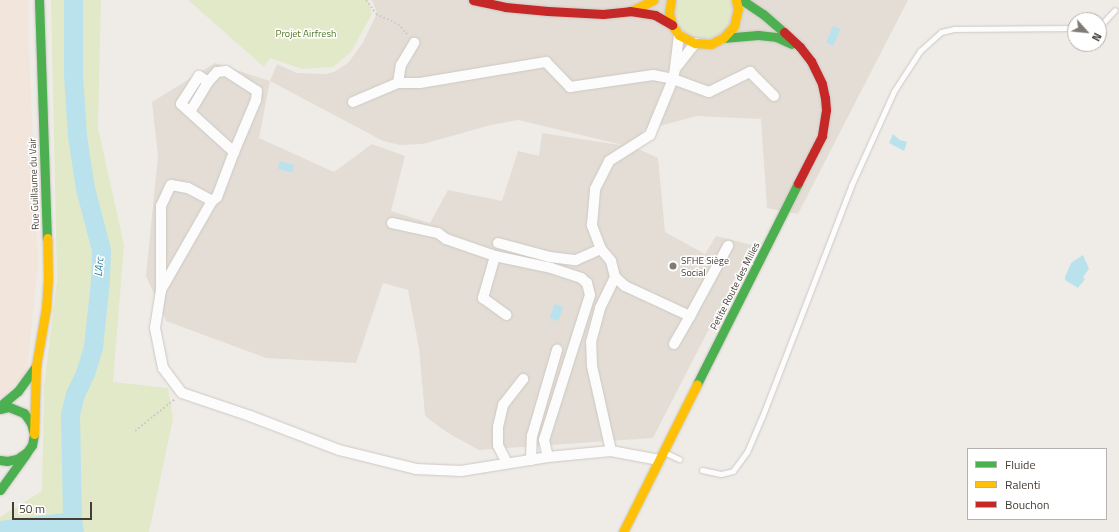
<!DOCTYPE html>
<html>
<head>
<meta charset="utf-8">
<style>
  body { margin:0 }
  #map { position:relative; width:1119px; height:532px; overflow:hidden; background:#efece8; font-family:"Titillium Web",sans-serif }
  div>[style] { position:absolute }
  .residential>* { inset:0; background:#e3ddd5 }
  .commercial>* { inset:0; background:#f2e5db }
  .green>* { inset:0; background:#e2e9c8 }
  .water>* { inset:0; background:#b9e2ed; transform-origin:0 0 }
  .river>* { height:19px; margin:-9.5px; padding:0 9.5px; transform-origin:9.5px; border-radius:9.5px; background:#b9e2ed }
  .path>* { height:2px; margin-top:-1px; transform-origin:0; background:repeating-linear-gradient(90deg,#d0ccc9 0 2px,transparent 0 4px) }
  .roads { filter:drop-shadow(0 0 1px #ccc8c4) drop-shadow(0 0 1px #ccc8c4) }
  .lane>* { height:5px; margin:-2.5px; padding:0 2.5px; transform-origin:2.5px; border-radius:2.5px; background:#fdfcfc }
  .street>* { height:10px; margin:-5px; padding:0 5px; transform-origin:5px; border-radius:5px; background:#fdfcfc }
  .fast>* { height:9px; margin:-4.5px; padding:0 4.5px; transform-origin:4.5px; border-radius:4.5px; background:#4caf50 }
  .slow>* { height:9px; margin:-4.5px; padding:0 4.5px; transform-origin:4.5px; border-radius:4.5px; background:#ffc107 }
  .jam>* { height:9px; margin:-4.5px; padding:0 4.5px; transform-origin:4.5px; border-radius:4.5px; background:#c62828 }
  .dots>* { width:11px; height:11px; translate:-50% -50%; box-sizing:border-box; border:2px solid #fff; border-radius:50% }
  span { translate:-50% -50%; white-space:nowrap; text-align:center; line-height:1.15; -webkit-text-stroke:3px #fff; paint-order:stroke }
  .park-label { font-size:10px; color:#547629 }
  .street-label { font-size:10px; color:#453c35 }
  .poi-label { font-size:10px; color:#453c35 }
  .left { translate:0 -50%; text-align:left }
  .water-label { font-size:11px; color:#2b7d97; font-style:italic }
  .legend { position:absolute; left:967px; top:448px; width:140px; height:72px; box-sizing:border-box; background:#fff; border:1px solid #b5b1ae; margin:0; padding:5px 7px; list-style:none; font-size:12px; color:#453c35 }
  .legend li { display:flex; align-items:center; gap:8px; height:20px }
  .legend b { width:20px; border:1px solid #b5b1ae }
  .north { position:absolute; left:1067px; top:12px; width:40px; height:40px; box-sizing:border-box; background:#fff; border:1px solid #b5b1ae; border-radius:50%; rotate:117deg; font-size:11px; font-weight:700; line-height:16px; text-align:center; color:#453c35 }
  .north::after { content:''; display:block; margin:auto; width:14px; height:18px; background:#807a74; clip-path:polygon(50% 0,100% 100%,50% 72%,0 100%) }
  .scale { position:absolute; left:12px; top:502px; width:80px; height:18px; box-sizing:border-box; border:2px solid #453c35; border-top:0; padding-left:5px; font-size:12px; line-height:14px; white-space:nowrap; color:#453c35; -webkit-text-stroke:3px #fff; paint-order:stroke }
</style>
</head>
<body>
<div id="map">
  <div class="residential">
    <i style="clip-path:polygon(evenodd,372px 0,908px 0,798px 214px,767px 208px,761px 119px,697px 116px,644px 130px,634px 147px,658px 158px,665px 232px,705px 254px,716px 236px,752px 245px,653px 438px,479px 450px,448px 433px,425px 416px,419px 348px,408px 290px,383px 283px,356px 363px,266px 358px,166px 321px,146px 276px,158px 156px,152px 102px,215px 63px,270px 81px,277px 64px,297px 73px,325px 74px,334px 72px,348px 63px,362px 44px,369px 30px,377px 13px,372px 0,270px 81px,383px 141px,400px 145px,423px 144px,491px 125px,518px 120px,627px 146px,542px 133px,539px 156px,518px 151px,502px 201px,448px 190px,430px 223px,391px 211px,405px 156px,372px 144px,334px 172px,259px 138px,270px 81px)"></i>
  </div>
  <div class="commercial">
    <i style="clip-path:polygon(0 0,29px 0,29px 45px,38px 266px,27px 370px,19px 381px,0 398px)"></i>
  </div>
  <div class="green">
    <i style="clip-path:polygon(51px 0,101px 0,98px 128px,124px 245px,113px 382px,168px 388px,173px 419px,149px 532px,0 532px,0 517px,42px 491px,44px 385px,57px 280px)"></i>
    <i style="clip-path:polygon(188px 0,368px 0,372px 14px,351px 52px,333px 67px,302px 69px,270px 58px,264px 67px)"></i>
    <i style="clip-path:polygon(678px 0,729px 0,731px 11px,728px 23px,720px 32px,710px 37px,693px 36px,683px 29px,677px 19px,676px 7px)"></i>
  </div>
  <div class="water">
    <i style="left:833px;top:26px;width:8px;height:18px;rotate:23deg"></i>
    <i style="clip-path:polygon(893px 134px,900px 140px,907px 142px,904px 151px,889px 143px)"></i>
    <i style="left:280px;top:161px;width:15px;height:8px;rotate:16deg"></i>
    <i style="clip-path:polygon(1083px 255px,1089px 269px,1083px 277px,1085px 279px,1078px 288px,1065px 280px,1065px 277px,1071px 263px)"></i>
    <i style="left:555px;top:304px;width:9px;height:15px;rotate:21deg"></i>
  </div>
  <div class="river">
    <i style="left:73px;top:0;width:75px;rotate:90deg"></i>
    <i style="left:73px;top:75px;width:61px;rotate:86.2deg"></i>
    <i style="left:77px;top:136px;width:53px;rotate:81.3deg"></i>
    <i style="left:85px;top:188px;width:64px;rotate:75.5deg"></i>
    <i style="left:101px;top:250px;width:31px;rotate:92deg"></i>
    <i style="left:100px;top:281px;width:66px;rotate:96.1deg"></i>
    <i style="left:93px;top:347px;width:27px;rotate:107deg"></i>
    <i style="left:85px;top:373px;width:23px;rotate:115deg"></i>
    <i style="left:75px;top:394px;width:21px;rotate:104deg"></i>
    <i style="left:70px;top:414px;width:107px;rotate:88.9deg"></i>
    <i style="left:72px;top:521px;width:11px;rotate:80deg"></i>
    <i style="left:0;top:530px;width:73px;rotate:-7.1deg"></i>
  </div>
  <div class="path">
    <i style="left:366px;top:0;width:17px;rotate:54deg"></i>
    <i style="left:376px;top:14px;width:24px;rotate:24deg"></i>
    <i style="left:398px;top:24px;width:15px;rotate:48deg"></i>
    <i style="left:135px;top:431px;width:51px;rotate:-38.7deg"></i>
  </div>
  <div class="roads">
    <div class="lane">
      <i style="left:1099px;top:27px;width:23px;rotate:-47deg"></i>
      <i style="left:664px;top:452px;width:17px;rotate:25deg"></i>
      <i style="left:702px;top:470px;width:19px;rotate:12deg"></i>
      <i style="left:721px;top:474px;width:12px;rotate:-14deg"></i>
      <i style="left:733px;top:471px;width:24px;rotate:-54deg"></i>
      <i style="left:747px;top:452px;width:38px;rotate:-67deg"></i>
      <i style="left:762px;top:417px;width:248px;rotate:-68.9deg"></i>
      <i style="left:851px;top:186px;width:104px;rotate:-65.6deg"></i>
      <i style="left:894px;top:91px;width:48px;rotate:-57deg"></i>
      <i style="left:920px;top:51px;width:28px;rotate:-42deg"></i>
      <i style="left:941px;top:32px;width:13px;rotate:-13deg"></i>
      <i style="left:954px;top:29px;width:121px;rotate:-0.5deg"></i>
    </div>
    <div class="street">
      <i style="left:679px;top:35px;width:34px;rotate:97deg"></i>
      <i style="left:675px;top:69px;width:33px;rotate:-52deg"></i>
      <i style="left:208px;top:82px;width:13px;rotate:-48deg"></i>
      <i style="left:217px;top:72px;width:9px;rotate:-6deg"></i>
      <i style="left:226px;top:71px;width:37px;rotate:33deg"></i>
      <i style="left:257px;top:91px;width:9px;rotate:96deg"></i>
      <i style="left:256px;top:100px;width:56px;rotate:112.9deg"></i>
      <i style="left:398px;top:83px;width:18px;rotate:-81deg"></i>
      <i style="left:401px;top:65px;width:26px;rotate:-59deg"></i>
      <i style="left:353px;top:102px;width:49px;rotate:-22.9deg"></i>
      <i style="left:398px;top:83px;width:22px"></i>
      <i style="left:420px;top:83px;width:128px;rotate:-9.5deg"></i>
      <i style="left:546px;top:62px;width:35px;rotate:46deg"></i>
      <i style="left:570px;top:87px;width:84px;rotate:-8.2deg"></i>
      <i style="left:653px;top:75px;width:20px;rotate:11deg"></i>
      <i style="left:673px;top:79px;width:38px;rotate:20deg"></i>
      <i style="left:709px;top:92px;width:46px;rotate:-26deg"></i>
      <i style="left:750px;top:72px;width:34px;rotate:45deg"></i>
      <i style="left:190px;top:112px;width:35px;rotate:-59deg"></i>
      <i style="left:208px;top:82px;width:11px;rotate:-146deg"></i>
      <i style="left:199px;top:76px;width:33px;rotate:123deg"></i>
      <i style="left:181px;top:104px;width:72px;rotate:42.2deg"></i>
      <i style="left:234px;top:152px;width:48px;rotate:110.7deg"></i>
      <i style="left:217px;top:197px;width:6px;rotate:141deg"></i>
      <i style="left:392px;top:223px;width:47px;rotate:12.3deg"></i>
      <i style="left:438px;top:233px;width:10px;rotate:37deg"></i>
      <i style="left:446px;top:239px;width:52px;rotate:19.1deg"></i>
      <i style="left:495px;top:256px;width:57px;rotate:12.1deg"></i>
      <i style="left:551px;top:268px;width:32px;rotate:18deg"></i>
      <i style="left:581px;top:278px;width:8px;rotate:40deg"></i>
      <i style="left:587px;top:283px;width:12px;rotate:76deg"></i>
      <i style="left:590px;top:295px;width:152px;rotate:107.6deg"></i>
      <i style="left:544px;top:440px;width:17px;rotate:77deg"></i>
      <i style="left:498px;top:243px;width:54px;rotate:15.1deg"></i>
      <i style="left:550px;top:257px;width:26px;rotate:7deg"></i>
      <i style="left:576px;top:260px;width:27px;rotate:-24deg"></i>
      <i style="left:495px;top:256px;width:44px;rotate:105.9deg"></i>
      <i style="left:483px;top:298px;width:29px;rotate:36deg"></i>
      <i style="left:615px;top:277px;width:13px;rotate:42deg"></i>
      <i style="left:625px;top:286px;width:72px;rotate:24.8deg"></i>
      <i style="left:690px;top:316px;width:80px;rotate:-61.5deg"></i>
      <i style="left:161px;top:290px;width:84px;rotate:-90deg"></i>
      <i style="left:161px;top:206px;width:23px;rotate:-65deg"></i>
      <i style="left:171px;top:185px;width:17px;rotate:10deg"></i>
      <i style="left:188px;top:188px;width:27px;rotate:28deg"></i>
      <i style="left:212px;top:201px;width:103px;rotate:119.8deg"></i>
      <i style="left:161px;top:290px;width:38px;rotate:99deg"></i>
      <i style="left:155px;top:328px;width:41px;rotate:78.7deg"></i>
      <i style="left:163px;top:368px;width:31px;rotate:53deg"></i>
      <i style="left:182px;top:393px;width:72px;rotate:18.7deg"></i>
      <i style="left:250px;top:416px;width:95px;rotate:20.9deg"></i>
      <i style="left:339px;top:450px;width:79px;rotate:13.9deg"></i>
      <i style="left:416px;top:469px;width:45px;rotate:2.5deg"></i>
      <i style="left:461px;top:471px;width:88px;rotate:-9.1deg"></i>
      <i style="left:548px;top:457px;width:63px;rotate:-5.4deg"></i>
      <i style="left:611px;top:451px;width:49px;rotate:10.6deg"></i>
      <i style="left:674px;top:344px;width:32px;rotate:-60deg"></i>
      <i style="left:611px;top:451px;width:87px;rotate:-102.6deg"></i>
      <i style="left:592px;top:366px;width:24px;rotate:-92deg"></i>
      <i style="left:591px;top:342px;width:35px;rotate:-75deg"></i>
      <i style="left:600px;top:308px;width:34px;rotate:-64deg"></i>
      <i style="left:615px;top:277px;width:16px;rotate:-104deg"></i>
      <i style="left:611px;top:261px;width:16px;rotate:-130deg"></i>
      <i style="left:601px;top:249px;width:26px;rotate:-111deg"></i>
      <i style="left:592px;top:225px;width:36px;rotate:-85deg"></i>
      <i style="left:595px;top:189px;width:31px;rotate:-63deg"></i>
      <i style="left:609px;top:161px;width:49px;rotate:-32.4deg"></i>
      <i style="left:650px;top:135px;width:61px;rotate:-67.7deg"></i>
      <i style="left:673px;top:79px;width:10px;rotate:-79deg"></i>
      <i style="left:531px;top:460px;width:24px;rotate:-88deg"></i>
      <i style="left:532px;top:436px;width:90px;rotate:-73.8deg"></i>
      <i style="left:507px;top:463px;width:20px;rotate:-117deg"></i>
      <i style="left:498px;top:445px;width:18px;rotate:-90deg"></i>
      <i style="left:498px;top:427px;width:23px;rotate:-77deg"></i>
      <i style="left:503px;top:405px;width:33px;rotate:-52deg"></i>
    </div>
    <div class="fast">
      <i style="left:39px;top:0;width:238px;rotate:88.1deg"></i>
      <i style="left:742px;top:0;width:25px;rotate:34deg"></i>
      <i style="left:763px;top:14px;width:28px;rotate:41deg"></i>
      <i style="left:723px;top:38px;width:35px;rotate:-5deg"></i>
      <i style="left:758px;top:35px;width:18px;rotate:6deg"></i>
      <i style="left:776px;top:37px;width:17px;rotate:24deg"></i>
      <i style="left:697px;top:384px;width:225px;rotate:-63.3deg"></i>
      <i style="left:0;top:406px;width:23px;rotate:-40deg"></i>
      <i style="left:18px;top:391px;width:31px;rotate:-54deg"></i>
      <i style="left:0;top:409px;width:9px;rotate:-13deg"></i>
      <i style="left:9px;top:407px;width:16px;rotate:22deg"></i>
      <i style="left:24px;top:413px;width:12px;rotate:55deg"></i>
      <i style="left:31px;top:423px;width:11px;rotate:75deg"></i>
      <i style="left:34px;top:434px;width:11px;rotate:100deg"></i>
      <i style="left:32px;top:445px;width:9px;rotate:126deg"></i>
      <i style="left:27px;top:452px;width:12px;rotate:145deg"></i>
      <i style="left:17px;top:459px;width:10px;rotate:169deg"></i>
      <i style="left:7px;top:461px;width:7px;rotate:-172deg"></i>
      <i style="left:0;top:490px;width:44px;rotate:-54.2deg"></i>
    </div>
    <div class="slow">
      <i style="left:671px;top:0;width:13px;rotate:99deg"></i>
      <i style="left:669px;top:13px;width:12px;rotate:76deg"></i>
      <i style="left:672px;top:25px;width:12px;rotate:55deg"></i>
      <i style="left:679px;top:35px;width:18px;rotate:27deg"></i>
      <i style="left:695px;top:43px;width:16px;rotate:4deg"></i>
      <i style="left:711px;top:44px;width:13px;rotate:-27deg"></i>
      <i style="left:723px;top:38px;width:16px;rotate:-47deg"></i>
      <i style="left:734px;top:26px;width:17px;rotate:-77deg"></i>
      <i style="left:738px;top:9px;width:9px;rotate:-103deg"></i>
      <i style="left:631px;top:11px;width:25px;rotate:-26deg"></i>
      <i style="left:34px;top:434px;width:68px;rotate:-88.3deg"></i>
      <i style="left:36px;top:366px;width:59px;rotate:-80.2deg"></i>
      <i style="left:46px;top:308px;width:31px;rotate:-86deg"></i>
      <i style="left:48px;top:277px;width:39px;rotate:-91deg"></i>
      <i style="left:623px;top:532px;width:165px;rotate:-63.4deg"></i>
    </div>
    <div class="jam">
      <i style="left:473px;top:0;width:33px;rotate:12deg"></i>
      <i style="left:505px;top:7px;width:43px;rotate:5.3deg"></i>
      <i style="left:548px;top:11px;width:55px;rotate:3.1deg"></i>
      <i style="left:603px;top:14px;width:27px;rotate:-6deg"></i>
      <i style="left:630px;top:11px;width:25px;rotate:9deg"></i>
      <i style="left:655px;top:15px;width:20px;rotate:30deg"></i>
      <i style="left:784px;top:32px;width:22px;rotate:43deg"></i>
      <i style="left:800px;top:47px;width:18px;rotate:52deg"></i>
      <i style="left:811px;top:61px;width:25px;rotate:64deg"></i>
      <i style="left:822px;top:84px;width:14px;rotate:78deg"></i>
      <i style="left:825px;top:98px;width:12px;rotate:85deg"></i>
      <i style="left:826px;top:110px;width:26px;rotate:99deg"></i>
      <i style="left:822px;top:136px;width:53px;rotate:117.1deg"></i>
    </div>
  </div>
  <div class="dots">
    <i style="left:673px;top:266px;background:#807a74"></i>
  </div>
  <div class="park-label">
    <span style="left:306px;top:34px">Projet Airfresh</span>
  </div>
  <div class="street-label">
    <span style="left:34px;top:184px;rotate:-92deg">Rue Guillaume du Vair</span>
    <span style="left:735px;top:286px;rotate:-63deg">Petite Route des Milles</span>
  </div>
  <div class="poi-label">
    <span class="left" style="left:681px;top:266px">SFHE Siège<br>Social</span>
  </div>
  <div class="water-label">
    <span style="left:99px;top:267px;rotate:-85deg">L'Arc</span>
  </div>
  <ul class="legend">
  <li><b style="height:5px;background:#4caf50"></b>Fluide</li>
  <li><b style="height:5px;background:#ffc107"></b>Ralenti</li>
  <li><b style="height:5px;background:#c62828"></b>Bouchon</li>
  </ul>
  <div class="north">N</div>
  <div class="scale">50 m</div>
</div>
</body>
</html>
